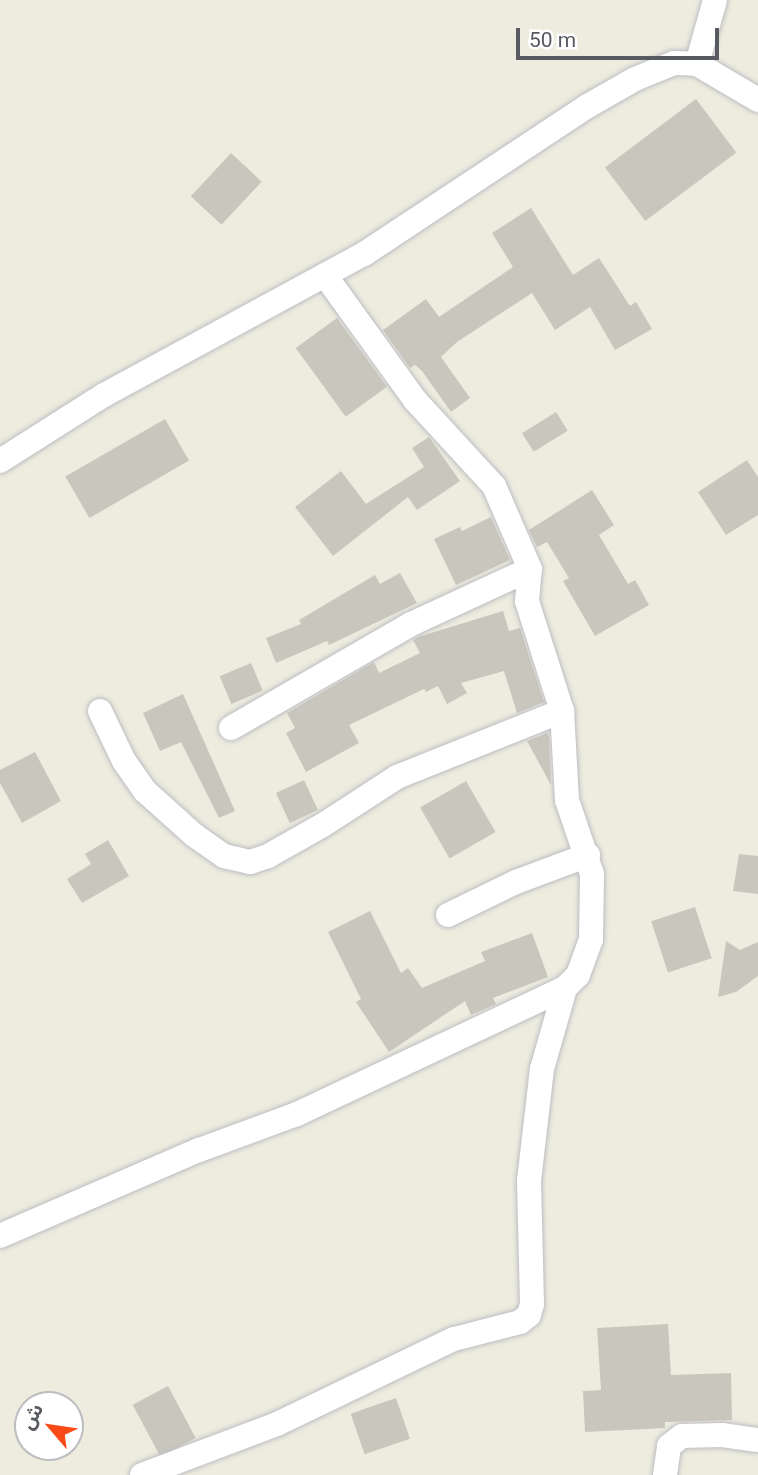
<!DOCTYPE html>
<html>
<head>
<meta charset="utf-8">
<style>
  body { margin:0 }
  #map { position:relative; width:758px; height:1475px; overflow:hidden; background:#edecde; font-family:Roboto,"Noto Sans Arabic",sans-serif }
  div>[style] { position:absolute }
  .building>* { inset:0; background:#c9c7bd; transform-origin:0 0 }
  .roads { filter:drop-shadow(0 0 2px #bcbdc4) drop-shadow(0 0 2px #bcbdc4) }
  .street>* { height:24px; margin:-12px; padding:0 12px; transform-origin:12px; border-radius:12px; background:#fff }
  span { translate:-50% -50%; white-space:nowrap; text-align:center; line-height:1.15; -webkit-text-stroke:6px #fff; paint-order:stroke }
  .north { position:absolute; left:14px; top:1391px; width:70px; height:70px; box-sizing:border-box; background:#fff; border:2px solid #bcbdc0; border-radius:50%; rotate:299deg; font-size:19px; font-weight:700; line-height:28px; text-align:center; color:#575a61 }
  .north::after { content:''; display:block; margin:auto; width:24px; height:32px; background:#f84b18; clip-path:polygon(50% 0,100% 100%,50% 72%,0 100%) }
  .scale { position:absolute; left:516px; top:28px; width:203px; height:32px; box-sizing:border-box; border:4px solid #575a61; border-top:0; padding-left:9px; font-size:21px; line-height:24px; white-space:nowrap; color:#575a61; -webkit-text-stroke:5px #fff; paint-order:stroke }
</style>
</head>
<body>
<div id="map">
  <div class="building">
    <i style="left:696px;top:99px;width:67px;height:114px;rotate:53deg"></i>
    <i style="left:231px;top:153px;width:42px;height:59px;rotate:43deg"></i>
    <i style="clip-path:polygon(531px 208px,573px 275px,599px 258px,630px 306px,636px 302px,652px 329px,615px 350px,590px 307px,555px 330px,532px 293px,457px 342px,441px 357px,470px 398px,451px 412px,422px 371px,415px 365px,410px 368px,383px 330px,426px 299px,439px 317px,513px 267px,492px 233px)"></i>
    <i style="left:337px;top:318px;width:85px;height:51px;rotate:54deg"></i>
    <i style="left:556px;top:412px;width:22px;height:40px;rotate:58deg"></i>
    <i style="left:165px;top:419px;width:48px;height:115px;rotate:60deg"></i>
    <i style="clip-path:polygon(429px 437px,460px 481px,417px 510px,408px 497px,333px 556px,295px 507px,341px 471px,366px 504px,424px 467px,412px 448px)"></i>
    <i style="clip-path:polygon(747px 460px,758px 477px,758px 515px,726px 535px,698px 492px)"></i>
    <i style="clip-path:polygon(592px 490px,614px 525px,599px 535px,628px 584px,635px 580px,649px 605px,595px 636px,563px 581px,569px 578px,547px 542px,537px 547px,529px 530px)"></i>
    <i style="clip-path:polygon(491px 517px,510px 560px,456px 585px,434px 539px,460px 527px,462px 531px)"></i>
    <i style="clip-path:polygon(400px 573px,417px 603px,329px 645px,327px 641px,276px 663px,266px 638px,301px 624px,299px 620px,375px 575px,380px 584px)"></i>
    <i style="clip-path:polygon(503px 611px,509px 631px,520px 628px,544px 702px,517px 713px,504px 671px,461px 683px,467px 693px,447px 704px,438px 686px,426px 692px,424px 689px,349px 725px,359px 743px,306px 772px,286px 733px,295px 728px,287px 713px,374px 662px,379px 673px,420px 653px,413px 640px,418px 637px)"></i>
    <i style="left:251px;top:663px;width:30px;height:34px;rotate:67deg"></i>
    <i style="clip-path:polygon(183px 694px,235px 811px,219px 818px,181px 742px,160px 751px,143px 713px)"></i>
    <i style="clip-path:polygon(547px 733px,549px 737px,551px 785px,527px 741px)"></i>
    <i style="clip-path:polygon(35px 752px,61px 801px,22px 823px,0 783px,0 770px)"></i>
    <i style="left:304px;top:780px;width:33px;height:31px;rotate:65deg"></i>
    <i style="left:466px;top:781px;width:59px;height:53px;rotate:60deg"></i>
    <i style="clip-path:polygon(108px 840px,129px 876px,82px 903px,67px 879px,91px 864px,85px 854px)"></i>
    <i style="clip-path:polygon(739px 854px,758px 856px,758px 894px,733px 891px)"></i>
    <i style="left:695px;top:907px;width:54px;height:46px;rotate:72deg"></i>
    <i style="clip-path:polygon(370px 911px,401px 973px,408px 968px,422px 988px,485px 961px,481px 952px,532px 933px,548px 977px,493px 998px,496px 1004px,471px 1015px,465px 1001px,389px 1052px,356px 1002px,361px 999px,328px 932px)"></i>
    <i style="clip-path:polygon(726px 941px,740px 950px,758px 942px,758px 976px,736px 992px,718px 997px)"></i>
    <i style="clip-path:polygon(668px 1324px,671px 1375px,731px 1373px,732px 1420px,665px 1422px,665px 1428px,585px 1432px,583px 1391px,601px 1390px,597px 1328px)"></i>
    <i style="left:168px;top:1386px;width:59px;height:40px;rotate:62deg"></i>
    <i style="left:396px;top:1398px;width:43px;height:48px;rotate:71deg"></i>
  </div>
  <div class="roads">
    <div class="street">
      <i style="left:697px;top:64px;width:71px;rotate:30.5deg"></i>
      <i style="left:0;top:461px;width:123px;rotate:-32.4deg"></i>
      <i style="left:104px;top:395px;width:296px;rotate:-28.5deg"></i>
      <i style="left:364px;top:254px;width:266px;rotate:-33.5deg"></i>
      <i style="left:586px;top:107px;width:56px;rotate:-29.7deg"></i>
      <i style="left:635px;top:79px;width:42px;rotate:-22.3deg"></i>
      <i style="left:674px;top:63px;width:23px;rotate:2deg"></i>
      <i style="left:697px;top:64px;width:66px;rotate:-74.3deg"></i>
      <i style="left:100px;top:711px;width:55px;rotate:64.4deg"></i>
      <i style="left:124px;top:761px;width:37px;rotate:55deg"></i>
      <i style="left:145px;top:791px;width:66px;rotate:41.9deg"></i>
      <i style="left:194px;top:835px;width:37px;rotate:35deg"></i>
      <i style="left:224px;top:856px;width:27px;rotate:13deg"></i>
      <i style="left:250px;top:862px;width:19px;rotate:-18deg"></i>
      <i style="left:268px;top:856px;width:63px;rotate:-29.4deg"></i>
      <i style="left:323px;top:825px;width:88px;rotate:-33deg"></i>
      <i style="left:397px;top:777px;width:178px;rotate:-21.8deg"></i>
      <i style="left:231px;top:728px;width:208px;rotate:-30deg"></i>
      <i style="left:411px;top:624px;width:131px;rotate:-24.8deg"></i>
      <i style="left:448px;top:915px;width:76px;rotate:-25.9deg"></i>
      <i style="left:516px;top:882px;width:77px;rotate:-20.6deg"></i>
      <i style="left:0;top:1236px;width:217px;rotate:-23.4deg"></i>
      <i style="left:199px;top:1150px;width:104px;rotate:-20.2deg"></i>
      <i style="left:297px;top:1114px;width:296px;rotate:-25.2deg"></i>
      <i style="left:142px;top:1475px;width:144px;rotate:-20.7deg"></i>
      <i style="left:277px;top:1424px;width:196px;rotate:-25.7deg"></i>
      <i style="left:454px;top:1339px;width:68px;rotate:-14.4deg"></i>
      <i style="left:520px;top:1322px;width:11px;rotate:-38deg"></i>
      <i style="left:529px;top:1315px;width:11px;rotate:-75deg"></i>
      <i style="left:532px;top:1304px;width:123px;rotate:-91.4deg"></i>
      <i style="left:529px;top:1181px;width:113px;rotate:-83.4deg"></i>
      <i style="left:542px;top:1069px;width:84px;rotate:-74.1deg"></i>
      <i style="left:565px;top:988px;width:18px;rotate:-45deg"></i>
      <i style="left:578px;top:975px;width:37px;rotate:-70deg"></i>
      <i style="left:591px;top:940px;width:66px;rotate:-89.1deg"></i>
      <i style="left:592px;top:874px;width:78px;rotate:-108.7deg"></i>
      <i style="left:567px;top:800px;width:89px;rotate:-93.2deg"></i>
      <i style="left:562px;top:711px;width:115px;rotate:-107.7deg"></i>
      <i style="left:527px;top:601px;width:32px;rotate:-85deg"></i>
      <i style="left:530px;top:569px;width:90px;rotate:-113.4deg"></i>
      <i style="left:494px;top:486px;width:117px;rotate:-132.6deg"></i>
      <i style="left:415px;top:400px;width:154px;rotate:-125.8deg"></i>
      <i style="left:665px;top:1475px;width:29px;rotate:-82deg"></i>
      <i style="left:669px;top:1446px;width:16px;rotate:-38deg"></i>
      <i style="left:682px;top:1436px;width:40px;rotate:-1.4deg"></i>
      <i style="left:722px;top:1435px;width:36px;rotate:8deg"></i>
    </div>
  </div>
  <div class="north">ش</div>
  <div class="scale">50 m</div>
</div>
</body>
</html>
